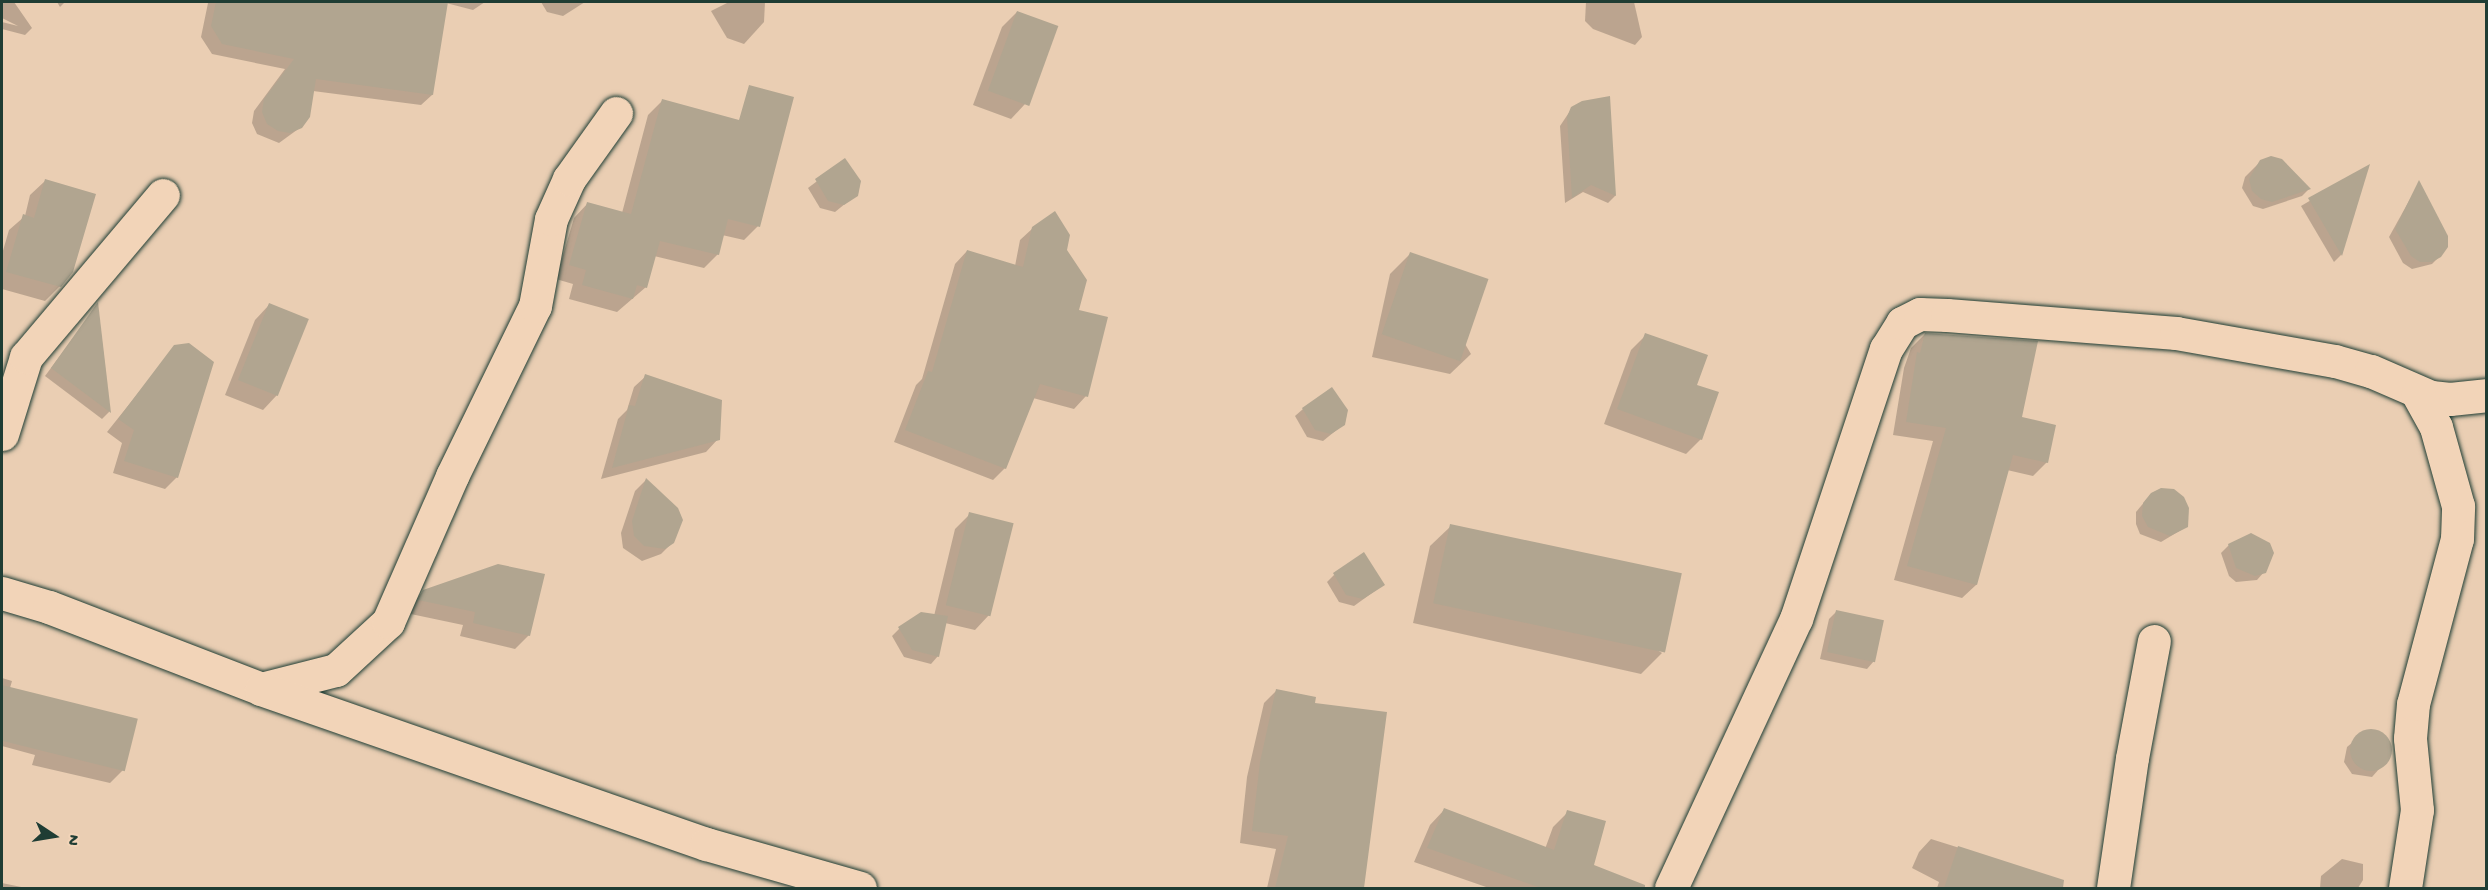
<!DOCTYPE html>
<html>
<head>
<meta charset="utf-8">
<style>
  body { margin:0 }
  #map { position:relative; width:2488px; height:890px; overflow:hidden; background:#eaceb3; font-family:"Gochi Hand",sans-serif }
  div>[style] { position:absolute }
  .shadow>* { inset:0; background:#0003 }
  .building>* { inset:0; background:#b1a590; transform-origin:0 0 }
  .round { border-radius:50% }
  .roads { filter:drop-shadow(0 0 2px #1f3d34) drop-shadow(0 0 2px #1f3d34) }
  .minor>* { height:33px; margin:-16.5px; padding:0 16.5px; transform-origin:16.5px; border-radius:16.5px; background:#f2d4b8 }
  .tertiary>* { height:33px; margin:-16.5px; padding:0 16.5px; transform-origin:16.5px; border-radius:16.5px; background:#f2d4b8 }
  span { translate:-50% -50%; white-space:nowrap; text-align:center; line-height:1.15; -webkit-text-stroke:4.5px #f2d4b8; paint-order:stroke }
  .frame { position:absolute; inset:0; border:3px solid #1f3d34; pointer-events:none }
  .north { position:absolute; left:24px; top:806px; width:60px; height:60px; -webkit-text-stroke:4px #f2d4b8; paint-order:stroke; rotate:102deg; font-size:16px; font-weight:700; line-height:24px; text-align:center; color:#1f3d34 }
  .north::after { content:''; display:block; margin:auto; width:21px; height:27px; background:#1f3d34; clip-path:polygon(50% 0,100% 100%,50% 72%,0 100%) }
</style>
</head>
<body>
<div id="map">
  <div class="shadow">
    <i style="clip-path:polygon(2px 2px,14px 2px,32px 28px,25px 35px,2px 29px,2px 22px,18px 26px,2px 18px)"></i>
    <i style="clip-path:polygon(57px 2px,65px 2px,60px 7px)"></i>
    <i style="clip-path:polygon(197px 2px,485px 2px,473px 10px,446px 3px,432px 95px,421px 105px,313px 91px,301px 127px,279px 143px,257px 134px,252px 123px,254px 111px,285px 69px,212px 54px,201px 37px,208px 3px)"></i>
    <i style="clip-path:polygon(541px 2px,585px 2px,563px 16px,547px 12px)"></i>
    <i style="clip-path:polygon(729px 2px,765px 2px,764px 22px,744px 44px,727px 38px,711px 11px)"></i>
    <i style="clip-path:polygon(1586px 2px,1634px 2px,1642px 37px,1635px 45px,1593px 29px,1585px 21px)"></i>
    <i style="clip-path:polygon(1017px 12px,1025px 104px,1011px 119px,973px 105px,1002px 27px)"></i>
    <i style="clip-path:polygon(1608px 98px,1615px 196px,1608px 203px,1583px 192px,1565px 203px,1560px 126px,1572px 108px)"></i>
    <i style="clip-path:polygon(662px 101px,758px 226px,744px 240px,722px 235px,718px 254px,704px 268px,654px 256px,646px 287px,617px 312px,569px 299px,573px 284px,556px 279px,574px 218px,588px 203px,622px 213px,648px 115px)"></i>
    <i style="clip-path:polygon(845px 160px,856px 195px,835px 212px,820px 208px,808px 188px)"></i>
    <i style="clip-path:polygon(2261px 161px,2309px 189px,2302px 196px,2263px 209px,2253px 206px,2242px 188px,2245px 177px)"></i>
    <i style="clip-path:polygon(2367px 167px,2341px 255px,2334px 262px,2301px 206px)"></i>
    <i style="clip-path:polygon(45px 181px,60px 286px,45px 301px,2px 289px,2px 254px,9px 230px,25px 216px,30px 195px)"></i>
    <i style="clip-path:polygon(2419px 183px,2440px 256px,2432px 264px,2412px 269px,2403px 263px,2389px 237px)"></i>
    <i style="clip-path:polygon(1033px 228px,1077px 311px,1086px 396px,1074px 409px,1033px 398px,1005px 468px,993px 480px,894px 442px,916px 385px,922px 379px,955px 264px,967px 251px,1015px 266px,1020px 240px)"></i>
    <i style="clip-path:polygon(1411px 253px,1471px 354px,1450px 374px,1372px 357px,1390px 274px)"></i>
    <i style="clip-path:polygon(269px 305px,277px 395px,263px 410px,225px 395px,255px 320px)"></i>
    <i style="clip-path:polygon(97px 306px,109px 412px,102px 419px,45px 376px)"></i>
    <i style="clip-path:polygon(1925px 334px,2020px 418px,2047px 462px,2033px 476px,2007px 470px,1976px 585px,1962px 598px,1894px 580px,1933px 441px,1893px 435px,1904px 368px,1911px 348px)"></i>
    <i style="clip-path:polygon(1646px 335px,1695px 386px,1701px 439px,1686px 454px,1604px 424px,1631px 350px)"></i>
    <i style="clip-path:polygon(175px 347px,177px 477px,165px 489px,113px 473px,122px 443px,107px 432px)"></i>
    <i style="clip-path:polygon(646px 376px,718px 439px,706px 452px,601px 479px,618px 419px,627px 410px,634px 387px)"></i>
    <i style="clip-path:polygon(1303px 409px,1344px 424px,1323px 441px,1307px 437px,1295px 416px)"></i>
    <i style="clip-path:polygon(646px 480px,673px 542px,661px 554px,642px 561px,623px 548px,621px 533px,635px 491px)"></i>
    <i style="clip-path:polygon(2151px 494px,2186px 527px,2161px 542px,2140px 534px,2136px 524px,2136px 512px)"></i>
    <i style="clip-path:polygon(970px 514px,989px 615px,975px 630px,945px 623px,938px 656px,931px 664px,904px 657px,892px 636px,899px 629px,934px 616px,955px 529px)"></i>
    <i style="clip-path:polygon(1451px 526px,1662px 653px,1641px 674px,1413px 623px,1430px 546px)"></i>
    <i style="clip-path:polygon(2229px 545px,2264px 572px,2257px 580px,2236px 582px,2229px 576px,2221px 553px)"></i>
    <i style="clip-path:polygon(498px 565px,529px 635px,515px 649px,460px 636px,463px 625px,406px 613px,423px 591px)"></i>
    <i style="clip-path:polygon(1334px 575px,1383px 585px,1354px 606px,1339px 602px,1327px 582px)"></i>
    <i style="clip-path:polygon(1836px 612px,1874px 661px,1867px 669px,1820px 659px,1829px 619px)"></i>
    <i style="clip-path:polygon(2px 678px,12px 681px,10px 688px,136px 719px,124px 769px,110px 783px,32px 765px,35px 755px,2px 746px)"></i>
    <i style="clip-path:polygon(1277px 690px,1313px 704px,1336px 848px,1326px 888px,1267px 888px,1276px 849px,1240px 843px,1247px 777px,1264px 703px)"></i>
    <i style="clip-path:polygon(2367px 730px,2382px 734px,2390px 746px,2387px 760px,2372px 777px,2352px 774px,2344px 762px,2347px 747px)"></i>
    <i style="clip-path:polygon(1444px 810px,1545px 849px,1553px 827px,1568px 812px,1588px 884px,1581px 888px,1489px 888px,1414px 862px,1430px 825px)"></i>
    <i style="clip-path:polygon(1931px 839px,2036px 872px,2042px 888px,1937px 888px,1939px 882px,1912px 868px,1919px 852px)"></i>
    <i style="clip-path:polygon(2342px 859px,2363px 864px,2363px 880px,2358px 888px,2320px 888px,2321px 876px)"></i>
    <i style="clip-path:polygon(2px 883px,26px 888px,2px 888px)"></i>
  </div>
  <div class="building">
    <i style="clip-path:polygon(216px 2px,448px 2px,433px 95px,316px 79px,310px 117px,302px 128px,290px 133px,278px 131px,267px 124px,262px 112px,264px 99px,294px 59px,222px 44px,211px 26px)"></i>
    <i style="left:1017px;top:11px;width:44px;height:85px;rotate:20deg"></i>
    <i style="clip-path:polygon(749px 85px,794px 97px,760px 227px,728px 219px,719px 255px,660px 241px,647px 288px,637px 285px,633px 299px,582px 285px,586px 270px,569px 265px,587px 202px,631px 214px,662px 99px,739px 120px)"></i>
    <i style="clip-path:polygon(1610px 96px,1616px 196px,1591px 185px,1572px 198px,1567px 117px,1571px 107px,1582px 101px)"></i>
    <i style="clip-path:polygon(2271px 156px,2282px 159px,2311px 189px,2272px 202px,2261px 199px,2252px 191px,2249px 179px,2260px 160px)"></i>
    <i style="clip-path:polygon(845px 158px,861px 181px,858px 196px,844px 205px,828px 201px,815px 179px)"></i>
    <i style="clip-path:polygon(2370px 164px,2342px 256px,2308px 198px)"></i>
    <i style="clip-path:polygon(45px 179px,96px 194px,73px 272px,61px 287px,6px 272px,23px 214px,34px 218px)"></i>
    <i style="clip-path:polygon(2419px 180px,2448px 236px,2448px 247px,2441px 257px,2432px 262px,2420px 262px,2411px 256px,2395px 229px)"></i>
    <i style="clip-path:polygon(1055px 211px,1070px 235px,1067px 250px,1087px 280px,1079px 310px,1108px 317px,1088px 397px,1040px 384px,1006px 469px,905px 430px,928px 371px,932px 372px,967px 250px,1023px 267px,1032px 227px)"></i>
    <i style="left:1410px;top:252px;width:83px;height:87px;rotate:19deg"></i>
    <i style="clip-path:polygon(98px 302px,111px 413px,51px 368px)"></i>
    <i style="left:269px;top:303px;width:43px;height:83px;rotate:22deg"></i>
    <i style="clip-path:polygon(1645px 333px,1708px 355px,1697px 385px,1719px 392px,1702px 440px,1617px 409px)"></i>
    <i style="clip-path:polygon(1925px 333px,2038px 341px,2022px 417px,2056px 425px,2048px 463px,2013px 455px,1977px 585px,1907px 566px,1946px 428px,1906px 422px,1917px 352px,1920px 353px)"></i>
    <i style="clip-path:polygon(189px 343px,214px 362px,178px 478px,124px 461px,134px 430px,118px 419px,174px 345px)"></i>
    <i style="clip-path:polygon(645px 374px,722px 400px,720px 440px,612px 468px,629px 405px,635px 406px)"></i>
    <i style="clip-path:polygon(1332px 387px,1348px 410px,1345px 425px,1331px 434px,1315px 430px,1302px 408px)"></i>
    <i style="clip-path:polygon(646px 478px,678px 508px,683px 520px,674px 543px,665px 549px,644px 546px,634px 536px,632px 521px)"></i>
    <i style="clip-path:polygon(2161px 488px,2174px 489px,2184px 497px,2189px 508px,2188px 527px,2170px 536px,2148px 527px,2142px 516px,2143px 503px,2151px 493px)"></i>
    <i style="left:969px;top:512px;width:46px;height:96px;rotate:14deg"></i>
    <i style="left:1450px;top:524px;width:237px;height:81px;rotate:12deg"></i>
    <i style="clip-path:polygon(2251px 533px,2270px 543px,2274px 553px,2266px 573px,2255px 576px,2236px 568px,2228px 544px)"></i>
    <i style="clip-path:polygon(1364px 552px,1385px 585px,1363px 599px,1346px 595px,1333px 573px)"></i>
    <i style="clip-path:polygon(498px 564px,545px 574px,530px 636px,473px 623px,475px 612px,418px 600px,423px 590px)"></i>
    <i style="left:1836px;top:610px;width:49px;height:43px;rotate:12deg"></i>
    <i style="clip-path:polygon(921px 612px,948px 616px,939px 657px,912px 650px,898px 627px)"></i>
    <i style="left:2px;top:685px;width:140px;height:54px;rotate:14deg"></i>
    <i style="clip-path:polygon(1276px 689px,1316px 697px,1315px 703px,1387px 712px,1364px 888px,1275px 888px,1288px 836px,1252px 831px,1260px 762px)"></i>
    <i class="round" style="left:2350px;top:729px;width:42px;height:42px"></i>
    <i style="clip-path:polygon(1444px 808px,1554px 850px,1567px 810px,1606px 821px,1594px 865px,1645px 885px,1645px 888px,1541px 888px,1427px 848px)"></i>
    <i style="clip-path:polygon(1958px 846px,2064px 880px,2063px 888px,1944px 888px)"></i>
  </div>
  <div class="roads">
    <div class="minor">
      <i style="left:2px;top:434px;width:81px;rotate:-72.7deg"></i>
      <i style="left:26px;top:357px;width:212px;rotate:-49.8deg"></i>
      <i style="left:261px;top:689px;width:77px;rotate:-14.2deg"></i>
      <i style="left:336px;top:670px;width:71px;rotate:-42.7deg"></i>
      <i style="left:388px;top:622px;width:159px;rotate:-66.3deg"></i>
      <i style="left:452px;top:476px;width:189px;rotate:-64deg"></i>
      <i style="left:535px;top:306px;width:88px;rotate:-79.6deg"></i>
      <i style="left:551px;top:219px;width:44px;rotate:-65.8deg"></i>
      <i style="left:569px;top:179px;width:81px;rotate:-54.5deg"></i>
      <i style="left:1671px;top:888px;width:297px;rotate:-65.1deg"></i>
      <i style="left:1796px;top:619px;width:285px;rotate:-71.6deg"></i>
      <i style="left:1886px;top:349px;width:31px;rotate:-58deg"></i>
      <i style="left:1902px;top:323px;width:20px;rotate:-27deg"></i>
      <i style="left:1920px;top:314px;width:27px;rotate:2deg"></i>
      <i style="left:1947px;top:315px;width:230px;rotate:4.5deg"></i>
      <i style="left:2176px;top:333px;width:161px;rotate:10deg"></i>
      <i style="left:2335px;top:361px;width:37px;rotate:16deg"></i>
      <i style="left:2371px;top:371px;width:65px;rotate:23.4deg"></i>
      <i style="left:2431px;top:397px;width:19px;rotate:6deg"></i>
      <i style="left:2450px;top:399px;width:36px;rotate:-6deg"></i>
      <i style="left:2113px;top:888px;width:131px;rotate:-81.7deg"></i>
      <i style="left:2132px;top:758px;width:119px;rotate:-79.4deg"></i>
      <i style="left:2405px;top:888px;width:79px;rotate:-81.3deg"></i>
      <i style="left:2417px;top:810px;width:72px;rotate:-95.6deg"></i>
      <i style="left:2410px;top:738px;width:34px;rotate:-85deg"></i>
      <i style="left:2413px;top:704px;width:171px;rotate:-75.1deg"></i>
      <i style="left:2457px;top:539px;width:33px;rotate:-88deg"></i>
      <i style="left:2458px;top:506px;width:82px;rotate:-105.6deg"></i>
      <i style="left:2436px;top:427px;width:38px;rotate:-119deg"></i>
    </div>
    <div class="tertiary">
      <i style="left:2px;top:593px;width:49px;rotate:16.6deg"></i>
      <i style="left:49px;top:607px;width:227px;rotate:21.1deg"></i>
      <i style="left:261px;top:689px;width:471px;rotate:19.2deg"></i>
      <i style="left:706px;top:844px;width:160px;rotate:15.9deg"></i>
    </div>
  </div>
  <div class="frame"></div>
  <div class="north">N</div>
</div>
</body>
</html>
